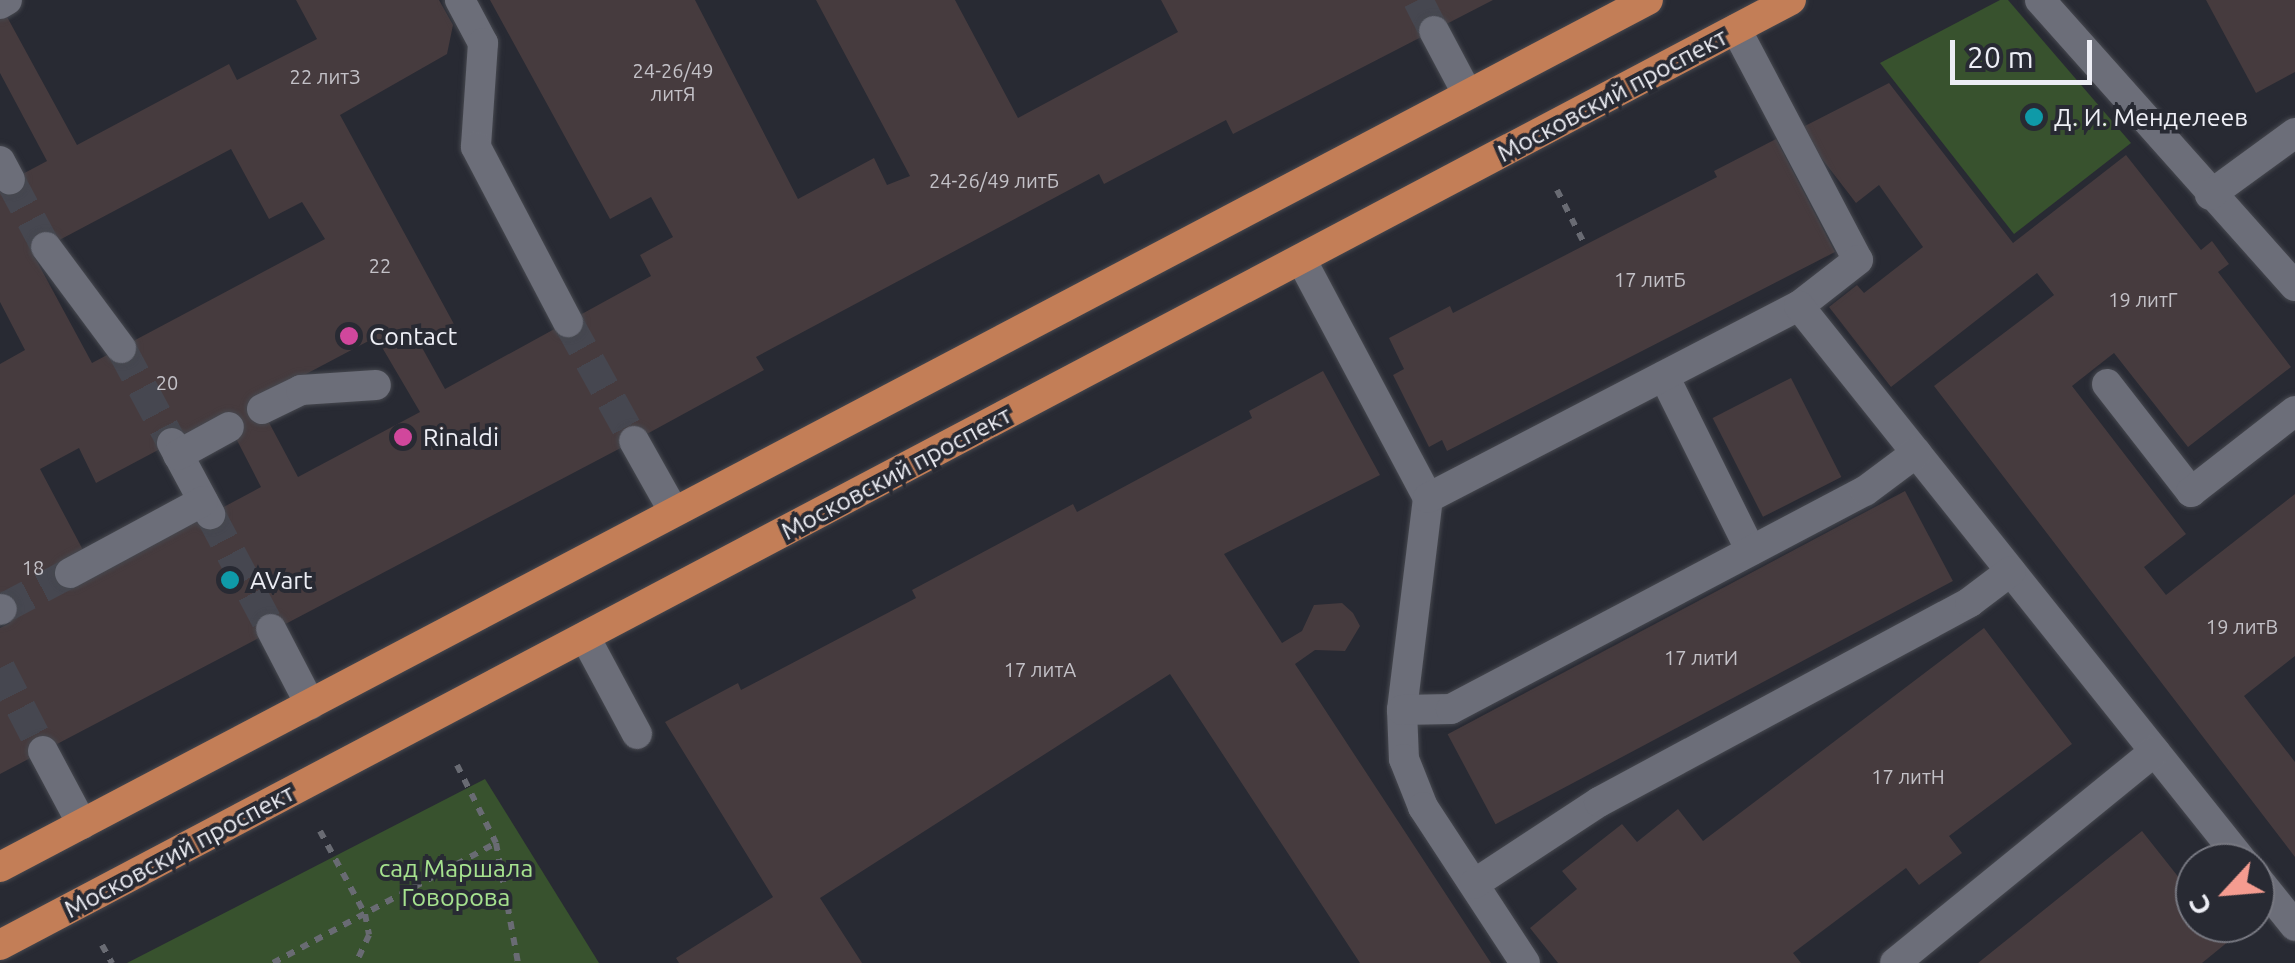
<!DOCTYPE html>
<html>
<head>
<meta charset="utf-8">
<style>
  body { margin:0 }
  #map { position:relative; width:2295px; height:963px; overflow:hidden; background:#282a33; font-family:Ubuntu,sans-serif }
  div>[style] { position:absolute }
  .green>* { inset:0; background:#38522e }
  .building>* { inset:0; background:#463b3e; transform-origin:0 0 }
  .minor-tunnel>* { height:30px; margin-top:-15px; transform-origin:0; background:repeating-linear-gradient(90deg,#464750 0 30px,transparent 0 45px) }
  .path>* { height:6px; margin-top:-3px; transform-origin:0; background:repeating-linear-gradient(90deg,#696b73 0 8px,transparent 0 16px) }
  .roads { filter:drop-shadow(0 0 2px #46484f) drop-shadow(0 0 2px #46484f) }
  .minor>* { height:30px; margin:-15px; padding:0 15px; transform-origin:15px; border-radius:15px; background:#6c6e79 }
  .major>* { height:30px; margin:-15px; padding:0 15px; transform-origin:15px; border-radius:15px; background:#c37e57 }
  .dots>* { width:28px; height:28px; translate:-50% -50%; box-sizing:border-box; border:5px solid #282a33; border-radius:50% }
  span { translate:-50% -50%; white-space:nowrap; text-align:center; line-height:1.15; -webkit-text-stroke:8px #282a33; paint-order:stroke }
  .number-label { font-size:20px; color:#c3c1c7 }
  .number-label span { -webkit-text-stroke-width:0 }
  .street-label { font-size:25px; color:#edeef5 }
  .poi-label { font-size:25px; color:#edeef5 }
  .left { translate:0 -50%; text-align:left }
  .park-label { font-size:25px; color:#a6e28f }
  .north { position:absolute; left:2175px; top:843px; width:100px; height:100px; box-sizing:border-box; background:#282a33; border:2px solid #777881; border-radius:50%; rotate:244deg; font-size:28px; font-weight:700; line-height:40px; text-align:center; color:#edeef5 }
  .north::after { content:''; display:block; margin:auto; width:35px; height:45px; background:#f59c90; clip-path:polygon(50% 0,100% 100%,50% 72%,0 100%) }
  .scale { position:absolute; left:1950px; top:40px; width:142px; height:45px; box-sizing:border-box; border:5px solid #edeef5; border-top:0; padding-left:12px; font-size:30px; line-height:35px; white-space:nowrap; color:#edeef5; -webkit-text-stroke:8px #282a33; paint-order:stroke }
</style>
</head>
<body>
<div id="map">
  <div class="green">
    <i style="clip-path:polygon(2000px 0,2008px 0,2131px 143px,2014px 234px,1880px 63px)"></i>
    <i style="clip-path:polygon(485px 779px,599px 963px,127px 963px)"></i>
  </div>
  <div class="building">
    <i style="clip-path:polygon(evenodd,296px 0,439px 0,453px 25px,447px 54px,340px 115px,455px 326px,420px 344px,445px 389px,651px 276px,640px 255px,673px 237px,651px 197px,610px 219px,490px 0,695px 0,798px 199px,874px 158px,887px 185px,910px 176px,816px 0,955px 0,1018px 118px,1178px 32px,1161px 0,1493px 0,1233px 134px,1226px 120px,1104px 184px,1099px 174px,756px 357px,764px 370px,634px 441px,0 774px,0 628px,10px 623px,0 606px,0 364px,25px 350px,0 302px,0 186px,47px 161px,0 73px,0 4px,77px 145px,229px 64px,237px 80px,317px 39px,296px 0,231px 149px,269px 219px,302px 202px,325px 239px,92px 363px,33px 254px,231px 149px,296px 0,376px 337px,420px 412px,298px 477px,257px 400px,376px 337px,296px 0,224px 415px,261px 487px,76px 586px,83px 550px,40px 469px,79px 448px,96px 483px,224px 415px)"></i>
    <i style="clip-path:polygon(2206px 0,2295px 0,2295px 72px,2256px 93px)"></i>
    <i style="clip-path:polygon(1889px 83px,2013px 243px,2126px 155px,2201px 250px,2212px 241px,2229px 264px,2218px 272px,2291px 367px,2188px 447px,2114px 353px,2072px 386px,2186px 534px,2144px 567px,2166px 595px,2295px 494px,2295px 656px,2244px 696px,2295px 762px,2295px 857px,1934px 386px,2054px 295px,2037px 273px,1891px 387px,1829px 307px,1857px 285px,1864px 293px,1923px 247px,1879px 185px,1856px 203px,1799px 129px)"></i>
    <i style="clip-path:polygon(1776px 139px,1835px 252px,1447px 451px,1442px 440px,1429px 447px,1393px 375px,1404px 369px,1389px 338px,1450px 306px,1453px 313px,1717px 177px,1714px 171px)"></i>
    <i style="clip-path:polygon(1323px 371px,1380px 475px,1224px 554px,1282px 643px,1302px 631px,1314px 605px,1342px 603px,1353px 613px,1360px 626px,1345px 651px,1315px 650px,1295px 664px,1491px 963px,1360px 963px,1170px 674px,820px 898px,862px 963px,679px 963px,676px 958px,773px 897px,665px 722px,738px 683px,741px 690px,916px 598px,912px 590px,1073px 504px,1077px 512px,1252px 418px,1249px 411px)"></i>
    <i style="left:1791px;top:378px;width:111px;height:88px;rotate:63deg"></i>
    <i style="left:1905px;top:491px;width:102px;height:518px;rotate:62deg"></i>
    <i style="clip-path:polygon(1984px 628px,2072px 744px,1949px 836px,1962px 853px,1919px 885px,1906px 868px,1793px 953px,1801px 963px,1558px 963px,1530px 928px,1577px 889px,1562px 871px,1622px 824px,1637px 842px,1678px 809px,1703px 841px)"></i>
    <i style="clip-path:polygon(2142px 831px,2195px 898px,2195px 923px,2215px 923px,2229px 941px,2202px 963px,1978px 963px)"></i>
  </div>
  <div class="minor-tunnel">
    <i style="left:1418px;top:0;width:35px;rotate:63deg"></i>
    <i style="left:10px;top:180px;width:76px;rotate:61.8deg"></i>
    <i style="left:568px;top:322px;width:136px;rotate:61deg"></i>
    <i style="left:121px;top:348px;width:108px;rotate:61.8deg"></i>
    <i style="left:210px;top:514px;width:130px;rotate:62.1deg"></i>
    <i style="left:2px;top:609px;width:77px;rotate:-27.9deg"></i>
    <i style="left:0;top:668px;width:93px;rotate:62.6deg"></i>
  </div>
  <div class="path">
    <i style="left:1557px;top:190px;width:62px;rotate:63deg"></i>
    <i style="left:457px;top:765px;width:87px;rotate:63.4deg"></i>
    <i style="left:496px;top:843px;width:122px;rotate:79.6deg"></i>
    <i style="left:320px;top:831px;width:94px;rotate:61.5deg"></i>
    <i style="left:365px;top:914px;width:21px;rotate:79deg"></i>
    <i style="left:369px;top:935px;width:31px;rotate:115deg"></i>
    <i style="left:102px;top:945px;width:21px;rotate:61deg"></i>
    <i style="left:273px;top:963px;width:253px;rotate:-28.3deg"></i>
  </div>
  <div class="roads">
    <div class="minor">
      <i style="left:460px;top:0;width:49px;rotate:61.9deg"></i>
      <i style="left:483px;top:43px;width:104px;rotate:93.9deg"></i>
      <i style="left:476px;top:147px;width:198px;rotate:62.3deg"></i>
      <i style="left:2040px;top:0;width:383px;rotate:48.3deg"></i>
      <i style="left:0;top:4px;width:8px;rotate:-30deg"></i>
      <i style="left:1736px;top:29px;width:261px;rotate:62.2deg"></i>
      <i style="left:1858px;top:260px;width:75px;rotate:142.1deg"></i>
      <i style="left:1434px;top:31px;width:72px;rotate:62deg"></i>
      <i style="left:0;top:161px;width:21px;rotate:62deg"></i>
      <i style="left:2210px;top:195px;width:105px;rotate:-36.1deg"></i>
      <i style="left:46px;top:247px;width:126px;rotate:53.4deg"></i>
      <i style="left:1301px;top:259px;width:271px;rotate:62deg"></i>
      <i style="left:1428px;top:498px;width:214px;rotate:97deg"></i>
      <i style="left:1402px;top:710px;width:49px;rotate:87.7deg"></i>
      <i style="left:1404px;top:759px;width:52px;rotate:68.4deg"></i>
      <i style="left:1423px;top:807px;width:186px;rotate:56.8deg"></i>
      <i style="left:1664px;top:376px;width:195px;rotate:63.6deg"></i>
      <i style="left:2107px;top:384px;width:137px;rotate:52.1deg"></i>
      <i style="left:2191px;top:492px;width:132px;rotate:-37.9deg"></i>
      <i style="left:262px;top:409px;width:43px;rotate:-26deg"></i>
      <i style="left:301px;top:390px;width:75px;rotate:-3.8deg"></i>
      <i style="left:634px;top:441px;width:81px;rotate:60.6deg"></i>
      <i style="left:172px;top:443px;width:81px;rotate:61.8deg"></i>
      <i style="left:178px;top:455px;width:58px;rotate:-28.8deg"></i>
      <i style="left:1428px;top:498px;width:418px;rotate:-27.4deg"></i>
      <i style="left:1799px;top:306px;width:713px;rotate:51.38deg"></i>
      <i style="left:70px;top:573px;width:151px;rotate:-28.4deg"></i>
      <i style="left:0;top:610px;width:2px;rotate:-27deg"></i>
      <i style="left:271px;top:629px;width:85px;rotate:62.5deg"></i>
      <i style="left:585px;top:637px;width:110px;rotate:61.8deg"></i>
      <i style="left:1402px;top:710px;width:49px;rotate:-1.2deg"></i>
      <i style="left:1451px;top:709px;width:468px;rotate:-27.8deg"></i>
      <i style="left:1865px;top:491px;width:64px;rotate:-36.7deg"></i>
      <i style="left:43px;top:751px;width:83px;rotate:61.9deg"></i>
      <i style="left:2255px;top:876px;width:64px;rotate:51.3deg"></i>
      <i style="left:1474px;top:884px;width:149px;rotate:-33.3deg"></i>
      <i style="left:1599px;top:802px;width:421px;rotate:-28.3deg"></i>
      <i style="left:1970px;top:602px;width:51px;rotate:-37.1deg"></i>
      <i style="left:1895px;top:963px;width:335px;rotate:-39.2deg"></i>
    </div>
    <div class="major">
      <i style="left:0;top:867px;width:1862px;rotate:-27.75deg"></i>
      <i style="left:0;top:945px;width:2025px;rotate:-27.82deg"></i>
    </div>
  </div>
  <div class="dots">
    <i style="left:2034px;top:117px;background:#0f9aa8"></i>
    <i style="left:349px;top:336px;background:#d1479c"></i>
    <i style="left:403px;top:437px;background:#d1479c"></i>
    <i style="left:230px;top:580px;background:#0f9aa8"></i>
  </div>
  <div class="number-label">
    <span style="left:673px;top:82px">24-26/49<br>литЯ</span>
    <span style="left:325px;top:76px">22 литЗ</span>
    <span style="left:994px;top:180px">24-26/49 литБ</span>
    <span style="left:380px;top:265px">22</span>
    <span style="left:1650px;top:279px">17 литБ</span>
    <span style="left:2143px;top:299px">19 литГ</span>
    <span style="left:167px;top:382px">20</span>
    <span style="left:33px;top:567px">18</span>
    <span style="left:2242px;top:626px">19 литВ</span>
    <span style="left:1701px;top:657px">17 литИ</span>
    <span style="left:1040px;top:669px">17 литА</span>
    <span style="left:1908px;top:776px">17 литН</span>
  </div>
  <div class="street-label">
    <span style="left:1612px;top:95px;rotate:-28deg">Московский проспект</span>
    <span style="left:896px;top:473px;rotate:-28deg">Московский проспект</span>
    <span style="left:179px;top:851px;rotate:-28deg">Московский проспект</span>
  </div>
  <div class="poi-label">
    <span class="left" style="left:2054px;top:117px">Д. И. Менделеев</span>
    <span class="left" style="left:369px;top:336px">Contact</span>
    <span class="left" style="left:423px;top:437px">Rinaldi</span>
    <span class="left" style="left:250px;top:580px">AVart</span>
  </div>
  <div class="park-label">
    <span style="left:456px;top:883px">сад Маршала<br>Говорова</span>
  </div>
  <div class="north">С</div>
  <div class="scale">20 m</div>
</div>
</body>
</html>
